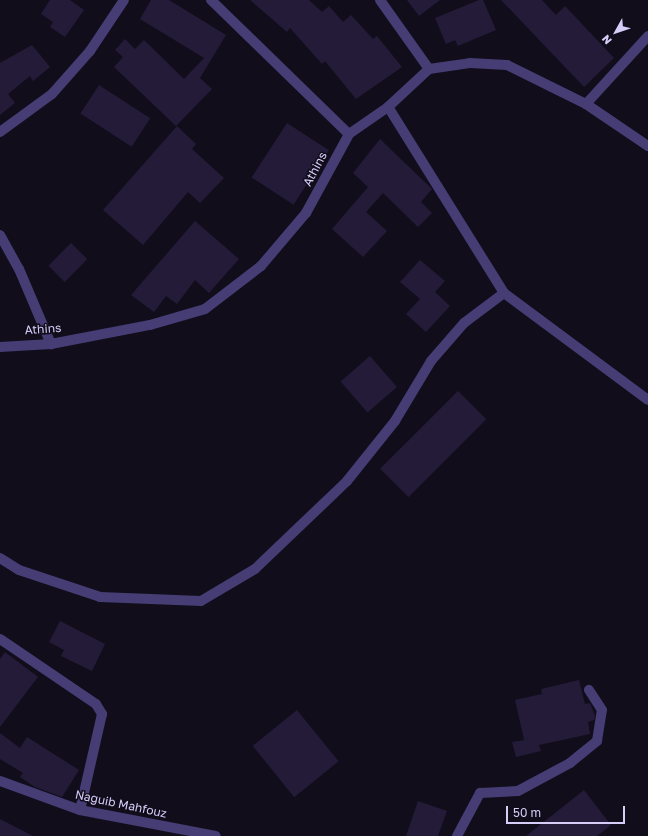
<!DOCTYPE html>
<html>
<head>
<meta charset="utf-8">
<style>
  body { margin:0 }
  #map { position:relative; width:648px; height:836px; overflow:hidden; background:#110d1b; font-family:"Golos Text",sans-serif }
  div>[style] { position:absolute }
  .building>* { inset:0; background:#241b39; transform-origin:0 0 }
  .service>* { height:10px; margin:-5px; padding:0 5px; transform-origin:5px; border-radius:5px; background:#453d74 }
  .minor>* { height:10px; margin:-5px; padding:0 5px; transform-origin:5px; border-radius:5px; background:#453d74 }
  span { translate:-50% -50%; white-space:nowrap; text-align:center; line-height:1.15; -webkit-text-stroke:3px #110d1b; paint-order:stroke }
  .street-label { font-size:12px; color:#d6cdf9 }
  .north { position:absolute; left:596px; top:12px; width:40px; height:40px; -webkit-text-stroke:3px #110d1b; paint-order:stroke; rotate:230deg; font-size:11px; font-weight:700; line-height:16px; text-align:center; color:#d6cdf9 }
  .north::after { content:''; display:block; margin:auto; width:14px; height:18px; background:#d6cdf9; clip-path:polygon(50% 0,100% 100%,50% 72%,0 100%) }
  .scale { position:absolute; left:506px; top:806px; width:119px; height:18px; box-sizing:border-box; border:2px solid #d6cdf9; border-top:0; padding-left:5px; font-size:12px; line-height:14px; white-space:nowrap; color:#d6cdf9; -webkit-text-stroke:3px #110d1b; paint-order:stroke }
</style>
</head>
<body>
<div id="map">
  <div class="building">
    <i style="clip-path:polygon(50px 0,70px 0,84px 10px,65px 37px,50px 27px,53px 22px,41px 14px)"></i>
    <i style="clip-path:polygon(151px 0,169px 0,226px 35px,200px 78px,212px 89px,176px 126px,114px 67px,123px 57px,115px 50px,125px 39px,135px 49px,144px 40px,184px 79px,204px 58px,140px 19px)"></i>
    <i style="clip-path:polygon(250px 0,309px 0,322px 12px,329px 6px,343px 22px,351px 15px,373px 39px,377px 36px,402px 67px,356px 99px,325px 61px,322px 64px,290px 28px,287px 32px)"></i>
    <i style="clip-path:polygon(407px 0,440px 0,419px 16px)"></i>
    <i style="clip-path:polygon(479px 0,483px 0,496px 30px,458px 46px,455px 40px,446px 44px,435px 18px)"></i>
    <i style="clip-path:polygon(501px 0,542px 0,556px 15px,565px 6px,614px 58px,584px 87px)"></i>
    <i style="clip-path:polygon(32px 45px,50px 67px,33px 81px,30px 76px,8px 94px,15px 103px,0 115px,0 63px)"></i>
    <i style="left:99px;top:85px;width:61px;height:34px;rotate:33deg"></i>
    <i style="left:287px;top:123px;width:50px;height:65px;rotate:33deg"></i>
    <i style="clip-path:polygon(177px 126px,196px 144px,192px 149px,224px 178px,200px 203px,188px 192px,143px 245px,103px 210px)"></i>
    <i style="clip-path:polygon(380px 139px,432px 189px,421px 202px,432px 213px,418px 227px,383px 193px,366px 212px,387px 231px,363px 257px,332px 229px,368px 187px,353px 173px)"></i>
    <i style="clip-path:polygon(195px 221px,239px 259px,209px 293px,195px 280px,177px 304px,166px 296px,154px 312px,131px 295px)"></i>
    <i style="left:71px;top:243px;width:23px;height:32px;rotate:45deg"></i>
    <i style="clip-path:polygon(420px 260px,445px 281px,435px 292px,450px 306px,426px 332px,406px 314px,420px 299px,400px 282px)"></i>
    <i style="left:370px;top:356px;width:41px;height:39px;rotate:49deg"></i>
    <i style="left:458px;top:391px;width:40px;height:110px;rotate:45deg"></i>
    <i style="clip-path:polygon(60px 621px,105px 644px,92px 671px,61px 656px,64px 650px,49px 642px)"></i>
    <i style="clip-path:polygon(5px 652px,38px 677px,0 727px,0 659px)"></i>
    <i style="clip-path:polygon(579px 680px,585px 704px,590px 703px,595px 716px,594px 720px,588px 722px,590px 734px,539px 745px,541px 751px,516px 757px,512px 742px,524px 740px,515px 700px,542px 694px,541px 689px)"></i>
    <i style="left:297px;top:710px;width:66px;height:57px;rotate:51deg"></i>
    <i style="clip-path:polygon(0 733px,20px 748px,27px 737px,79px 770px,62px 797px,35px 787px,20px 777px,23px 773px,0 759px)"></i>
    <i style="clip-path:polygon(584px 790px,611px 825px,597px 836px,526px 836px)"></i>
    <i style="clip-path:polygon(418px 801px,447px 811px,438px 836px,406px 836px)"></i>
    <i style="clip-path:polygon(0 819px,33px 836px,0 836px)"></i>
  </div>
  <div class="service">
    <i style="left:457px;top:836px;width:49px;rotate:-61.9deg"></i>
    <i style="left:480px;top:793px;width:38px;rotate:-3deg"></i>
    <i style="left:518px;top:791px;width:59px;rotate:-28.3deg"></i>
    <i style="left:570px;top:763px;width:35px;rotate:-39deg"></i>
    <i style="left:597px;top:741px;width:31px;rotate:-81deg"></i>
    <i style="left:602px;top:710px;width:24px;rotate:-123deg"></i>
  </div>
  <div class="minor">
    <i style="left:211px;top:0;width:192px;rotate:44.2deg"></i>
    <i style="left:380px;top:0;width:85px;rotate:54.6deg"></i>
    <i style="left:586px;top:104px;width:92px;rotate:-47.6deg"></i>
    <i style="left:0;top:132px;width:64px;rotate:-36.2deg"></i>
    <i style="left:52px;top:94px;width:57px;rotate:-48.5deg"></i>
    <i style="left:90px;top:51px;width:61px;rotate:-56.3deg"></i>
    <i style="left:0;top:235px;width:39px;rotate:61deg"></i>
    <i style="left:19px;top:269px;width:82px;rotate:66.9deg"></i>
    <i style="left:504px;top:293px;width:179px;rotate:36.6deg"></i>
    <i style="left:0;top:347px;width:51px;rotate:-3.4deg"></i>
    <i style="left:51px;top:344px;width:101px;rotate:-10.9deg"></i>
    <i style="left:150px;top:325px;width:57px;rotate:-16.2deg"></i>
    <i style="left:205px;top:309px;width:71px;rotate:-37.5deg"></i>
    <i style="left:261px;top:266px;width:70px;rotate:-49.7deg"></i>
    <i style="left:306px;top:213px;width:90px;rotate:-61.4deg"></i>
    <i style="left:349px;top:134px;width:47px;rotate:-34.7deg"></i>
    <i style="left:388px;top:107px;width:56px;rotate:-42.8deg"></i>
    <i style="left:429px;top:69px;width:41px;rotate:-8.3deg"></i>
    <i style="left:470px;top:63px;width:37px;rotate:3deg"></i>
    <i style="left:507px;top:65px;width:88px;rotate:26.3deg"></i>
    <i style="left:586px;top:104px;width:75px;rotate:34.1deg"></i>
    <i style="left:0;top:558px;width:22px;rotate:32deg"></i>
    <i style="left:19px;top:570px;width:85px;rotate:18.4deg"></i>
    <i style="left:100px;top:597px;width:101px;rotate:2.3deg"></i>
    <i style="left:201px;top:601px;width:63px;rotate:-30.7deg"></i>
    <i style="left:255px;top:569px;width:127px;rotate:-43.7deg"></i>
    <i style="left:347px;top:481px;width:77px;rotate:-51.3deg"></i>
    <i style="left:395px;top:421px;width:70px;rotate:-59deg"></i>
    <i style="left:431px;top:361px;width:50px;rotate:-49deg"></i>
    <i style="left:464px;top:323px;width:50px;rotate:-36.9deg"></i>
    <i style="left:504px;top:293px;width:219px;rotate:-121.9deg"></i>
    <i style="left:0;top:639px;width:116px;rotate:34.1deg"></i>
    <i style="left:96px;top:704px;width:12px;rotate:59deg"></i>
    <i style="left:102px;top:714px;width:98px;rotate:102.9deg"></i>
    <i style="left:0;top:781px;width:85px;rotate:19.9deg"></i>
    <i style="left:80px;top:810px;width:138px;rotate:10.8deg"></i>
  </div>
  <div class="street-label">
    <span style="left:315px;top:169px;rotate:-62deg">Athins</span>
    <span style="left:43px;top:329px;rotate:-4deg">Athins</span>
    <span style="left:121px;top:804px;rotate:12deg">Naguib Mahfouz</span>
  </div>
  <div class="north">N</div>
  <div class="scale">50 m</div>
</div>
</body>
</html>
